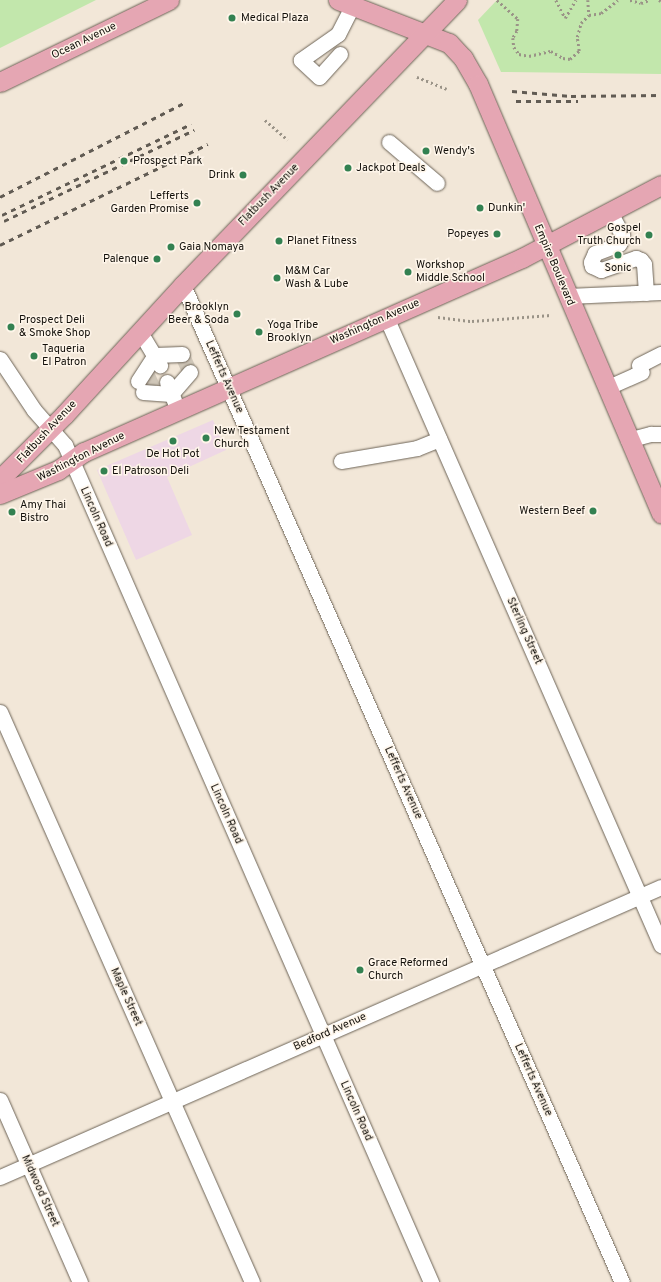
<!DOCTYPE html>
<html>
<head>
<meta charset="utf-8">
<style>
  body { margin:0 }
  #map { position:relative; width:661px; height:1282px; overflow:hidden; background:#f2e7d8; font-family:Overpass,sans-serif }
  div>[style] { position:absolute }
  .commercial>* { inset:0; background:#eed7e5 }
  .green>* { inset:0; background:#c2e7ac }
  .minor-tunnel>* { height:15px; margin-top:-7.5px; transform-origin:0; background:repeating-linear-gradient(90deg,#d0c7b9 0 15px,transparent 0 23px) }
  .path>* { height:2.5px; margin-top:-1.25px; transform-origin:0; background:repeating-linear-gradient(90deg,#9a9387 0 2px,transparent 0 5px) }
  .roads { filter:drop-shadow(0 0 1px #6d6457) drop-shadow(0 0 1px #6d6457) }
  .minor>* { height:15px; margin:-7.5px; padding:0 7.5px; transform-origin:7.5px; border-radius:7.5px; background:#fff }
  .major>* { height:19px; margin:-9.5px; padding:0 9.5px; transform-origin:9.5px; border-radius:9.5px; background:#e5a6b3 }
  .rail>* { height:3px; margin-top:-1.5px; transform-origin:0; background:repeating-linear-gradient(90deg,#615b53 0 5px,transparent 0 10px) }
  .dots>* { width:11px; height:11px; translate:-50% -50%; box-sizing:border-box; border:2px solid #fef5e9; border-radius:50% }
  span { translate:-50% -50%; white-space:nowrap; text-align:center; line-height:1.15; -webkit-text-stroke:3px #fef5e9; paint-order:stroke }
  .poi-label { font-size:11px; color:#120f0a }
  .left { translate:0 -50%; text-align:left }
  .right { translate:-100% -50%; text-align:right }
  .street-label { font-size:11px; color:#120f0a }
</style>
</head>
<body>
<div id="map">
  <div class="commercial">
    <i style="clip-path:polygon(213px 420px,226px 450px,167px 477px,192px 535px,136px 560px,97px 470px)"></i>
  </div>
  <div class="green">
    <i style="clip-path:polygon(0 0,96px 0,0 48px)"></i>
    <i style="clip-path:polygon(497px 0,661px 0,661px 74px,501px 72px,478px 20px)"></i>
  </div>
  <div class="minor-tunnel">
    <i style="left:182px;top:354px;width:20px;rotate:66deg"></i>
    <i style="left:147px;top:374px;width:14px;rotate:65deg"></i>
  </div>
  <div class="path">
    <i style="left:497px;top:0;width:28px;rotate:42deg"></i>
    <i style="left:518px;top:19px;width:12px;rotate:95deg"></i>
    <i style="left:517px;top:31px;width:8px;rotate:120deg"></i>
    <i style="left:513px;top:38px;width:9px;rotate:84deg"></i>
    <i style="left:514px;top:47px;width:9px;rotate:54deg"></i>
    <i style="left:519px;top:54px;width:10px;rotate:11deg"></i>
    <i style="left:529px;top:56px;width:23px;rotate:-13deg"></i>
    <i style="left:551px;top:51px;width:14px;rotate:30deg"></i>
    <i style="left:563px;top:58px;width:7px;rotate:8deg"></i>
    <i style="left:570px;top:59px;width:12px;rotate:-42deg"></i>
    <i style="left:579px;top:51px;width:14px;rotate:-98deg"></i>
    <i style="left:577px;top:37px;width:15px;rotate:-74deg"></i>
    <i style="left:581px;top:23px;width:11px;rotate:-45deg"></i>
    <i style="left:589px;top:15px;width:12px;rotate:-9deg"></i>
    <i style="left:601px;top:13px;width:21px;rotate:-37deg"></i>
    <i style="left:556px;top:0;width:20px;rotate:63deg"></i>
    <i style="left:565px;top:18px;width:21px;rotate:-59deg"></i>
    <i style="left:588px;top:0;width:15px;rotate:86deg"></i>
    <i style="left:630px;top:0;width:11px;rotate:15deg"></i>
    <i style="left:641px;top:3px;width:9px;rotate:-21deg"></i>
    <i style="left:659px;top:0;width:2px;rotate:27deg"></i>
    <i style="left:417px;top:77px;width:32px;rotate:22deg"></i>
    <i style="left:265px;top:120px;width:30px;rotate:41deg"></i>
    <i style="left:438px;top:317px;width:34px;rotate:7deg"></i>
    <i style="left:472px;top:321px;width:79px;rotate:-4.3deg"></i>
  </div>
  <div class="roads">
    <div class="minor">
      <i style="left:340px;top:54px;width:31px;rotate:132deg"></i>
      <i style="left:319px;top:77px;width:25px;rotate:-137deg"></i>
      <i style="left:301px;top:60px;width:45px;rotate:-35.1deg"></i>
      <i style="left:338px;top:34px;width:33px;rotate:-63deg"></i>
      <i style="left:389px;top:142px;width:63px;rotate:40.5deg"></i>
      <i style="left:610px;top:212px;width:26px;rotate:62deg"></i>
      <i style="left:622px;top:235px;width:5px;rotate:101deg"></i>
      <i style="left:621px;top:240px;width:4px;rotate:117deg"></i>
      <i style="left:619px;top:244px;width:26px;rotate:159deg"></i>
      <i style="left:595px;top:253px;width:10px;rotate:114deg"></i>
      <i style="left:591px;top:262px;width:4px;rotate:76deg"></i>
      <i style="left:592px;top:266px;width:10px;rotate:24deg"></i>
      <i style="left:601px;top:270px;width:37px;rotate:-19deg"></i>
      <i style="left:636px;top:258px;width:5px;rotate:22deg"></i>
      <i style="left:641px;top:260px;width:5px;rotate:53deg"></i>
      <i style="left:644px;top:264px;width:29px;rotate:86deg"></i>
      <i style="left:183px;top:285px;width:1089px;rotate:66.24deg"></i>
      <i style="left:567px;top:296px;width:94px;rotate:-2.4deg"></i>
      <i style="left:386px;top:317px;width:686px;rotate:66.35deg"></i>
      <i style="left:140px;top:332px;width:39px;rotate:59deg"></i>
      <i style="left:155px;top:355px;width:27px;rotate:-2deg"></i>
      <i style="left:0;top:359px;width:61px;rotate:56.3deg"></i>
      <i style="left:34px;top:410px;width:47px;rotate:48.5deg"></i>
      <i style="left:65px;top:445px;width:914px;rotate:66.38deg"></i>
      <i style="left:639px;top:365px;width:25px;rotate:-27deg"></i>
      <i style="left:138px;top:381px;width:31px;rotate:-57deg"></i>
      <i style="left:167px;top:382px;width:30px;rotate:69deg"></i>
      <i style="left:606px;top:388px;width:39px;rotate:-24deg"></i>
      <i style="left:143px;top:392px;width:28px;rotate:4deg"></i>
      <i style="left:171px;top:394px;width:29px;rotate:-49deg"></i>
      <i style="left:628px;top:440px;width:24px;rotate:-15deg"></i>
      <i style="left:651px;top:434px;width:10px"></i>
      <i style="left:341px;top:461px;width:77px;rotate:-9.7deg"></i>
      <i style="left:417px;top:448px;width:24px;rotate:-22deg"></i>
      <i style="left:0;top:712px;width:623px;rotate:66.15deg"></i>
      <i style="left:0;top:1100px;width:199px;rotate:66.3deg"></i>
      <i style="left:0;top:1177px;width:722px;rotate:-23.69deg"></i>
    </div>
    <div class="major">
      <i style="left:338px;top:0;width:119px;rotate:21.2deg"></i>
      <i style="left:449px;top:43px;width:21px;rotate:47deg"></i>
      <i style="left:463px;top:58px;width:30px;rotate:60deg"></i>
      <i style="left:478px;top:84px;width:467px;rotate:66.9deg"></i>
      <i style="left:0;top:82px;width:188px;rotate:-25.9deg"></i>
      <i style="left:0;top:479px;width:91px;rotate:-45deg"></i>
      <i style="left:64px;top:415px;width:176px;rotate:-47.5deg"></i>
      <i style="left:183px;top:285px;width:395px;rotate:-46.1deg"></i>
      <i style="left:0;top:494px;width:63px;rotate:-22.5deg"></i>
      <i style="left:58px;top:470px;width:32px;rotate:-35deg"></i>
      <i style="left:84px;top:452px;width:479px;rotate:-23.9deg"></i>
      <i style="left:522px;top:258px;width:157px;rotate:-27.7deg"></i>
    </div>
  </div>
  <div class="rail">
    <i style="left:512px;top:91px;width:59px;rotate:4.8deg"></i>
    <i style="left:571px;top:96px;width:90px;rotate:-0.6deg"></i>
    <i style="left:516px;top:101px;width:62px"></i>
    <i style="left:0;top:197px;width:209px;rotate:-27.1deg"></i>
    <i style="left:2px;top:215px;width:210px;rotate:-25.7deg"></i>
    <i style="left:4px;top:221px;width:211px;rotate:-25.6deg"></i>
    <i style="left:0;top:245px;width:231px;rotate:-25.9deg"></i>
  </div>
  <div class="dots">
    <i style="left:232px;top:18px;background:#338151"></i>
    <i style="left:426px;top:151px;background:#338151"></i>
    <i style="left:124px;top:161px;background:#338151"></i>
    <i style="left:348px;top:168px;background:#338151"></i>
    <i style="left:243px;top:175px;background:#338151"></i>
    <i style="left:197px;top:203px;background:#338151"></i>
    <i style="left:480px;top:208px;background:#338151"></i>
    <i style="left:497px;top:234px;background:#338151"></i>
    <i style="left:649px;top:235px;background:#338151"></i>
    <i style="left:279px;top:241px;background:#338151"></i>
    <i style="left:171px;top:247px;background:#338151"></i>
    <i style="left:618px;top:255px;background:#338151"></i>
    <i style="left:157px;top:259px;background:#338151"></i>
    <i style="left:408px;top:272px;background:#338151"></i>
    <i style="left:277px;top:278px;background:#338151"></i>
    <i style="left:237px;top:314px;background:#338151"></i>
    <i style="left:11px;top:327px;background:#338151"></i>
    <i style="left:259px;top:332px;background:#338151"></i>
    <i style="left:34px;top:356px;background:#338151"></i>
    <i style="left:206px;top:438px;background:#338151"></i>
    <i style="left:173px;top:441px;background:#338151"></i>
    <i style="left:104px;top:471px;background:#338151"></i>
    <i style="left:593px;top:511px;background:#338151"></i>
    <i style="left:12px;top:512px;background:#338151"></i>
    <i style="left:360px;top:970px;background:#338151"></i>
  </div>
  <div class="poi-label">
    <span class="left" style="left:241px;top:18px">Medical Plaza</span>
    <span class="left" style="left:434px;top:151px">Wendy's</span>
    <span class="left" style="left:133px;top:161px">Prospect Park</span>
    <span class="left" style="left:356px;top:168px">Jackpot Deals</span>
    <span class="right" style="left:235px;top:175px">Drink</span>
    <span class="right" style="left:189px;top:203px">Lefferts<br>Garden Promise</span>
    <span class="left" style="left:488px;top:208px">Dunkin'</span>
    <span class="right" style="left:641px;top:235px">Gospel<br>Truth Church</span>
    <span class="right" style="left:489px;top:234px">Popeyes</span>
    <span class="left" style="left:287px;top:241px">Planet Fitness</span>
    <span class="left" style="left:179px;top:247px">Gaia Nomaya</span>
    <span class="right" style="left:149px;top:259px">Palenque</span>
    <span class="left" style="left:416px;top:272px">Workshop<br>Middle School</span>
    <span style="left:618px;top:268px">Sonic</span>
    <span class="left" style="left:285px;top:278px">M&amp;M Car<br>Wash &amp; Lube</span>
    <span class="right" style="left:229px;top:314px">Brooklyn<br>Beer &amp; Soda</span>
    <span class="left" style="left:19px;top:327px">Prospect Deli<br>&amp; Smoke Shop</span>
    <span class="left" style="left:267px;top:332px">Yoga Tribe<br>Brooklyn</span>
    <span class="left" style="left:42px;top:356px">Taqueria<br>El Patron</span>
    <span class="left" style="left:214px;top:438px">New Testament<br>Church</span>
    <span style="left:173px;top:454px">De Hot Pot</span>
    <span class="left" style="left:112px;top:471px">El Patroson Deli</span>
    <span class="left" style="left:20px;top:512px">Amy Thai<br>Bistro</span>
    <span class="right" style="left:585px;top:511px">Western Beef</span>
    <span class="left" style="left:368px;top:970px">Grace Reformed<br>Church</span>
  </div>
  <div class="street-label">
    <span style="left:84px;top:41px;rotate:-26deg">Ocean Avenue</span>
    <span style="left:269px;top:195px;rotate:-46deg">Flatbush Avenue</span>
    <span style="left:554px;top:265px;rotate:67deg">Empire Boulevard</span>
    <span style="left:375px;top:322px;rotate:-24deg">Washington Avenue</span>
    <span style="left:224px;top:377px;rotate:66deg">Lefferts Avenue</span>
    <span style="left:47px;top:432px;rotate:-47deg">Flatbush Avenue</span>
    <span style="left:81px;top:457px;rotate:-27deg">Washington Avenue</span>
    <span style="left:96px;top:517px;rotate:66deg">Lincoln Road</span>
    <span style="left:524px;top:631px;rotate:66deg">Sterling Street</span>
    <span style="left:403px;top:783px;rotate:66deg">Lefferts Avenue</span>
    <span style="left:226px;top:814px;rotate:66deg">Lincoln Road</span>
    <span style="left:126px;top:997px;rotate:66deg">Maple Street</span>
    <span style="left:330px;top:1032px;rotate:-24deg">Bedford Avenue</span>
    <span style="left:533px;top:1080px;rotate:66deg">Lefferts Avenue</span>
    <span style="left:356px;top:1111px;rotate:66deg">Lincoln Road</span>
    <span style="left:40px;top:1191px;rotate:66deg">Midwood Street</span>
  </div>
</div>
</body>
</html>
